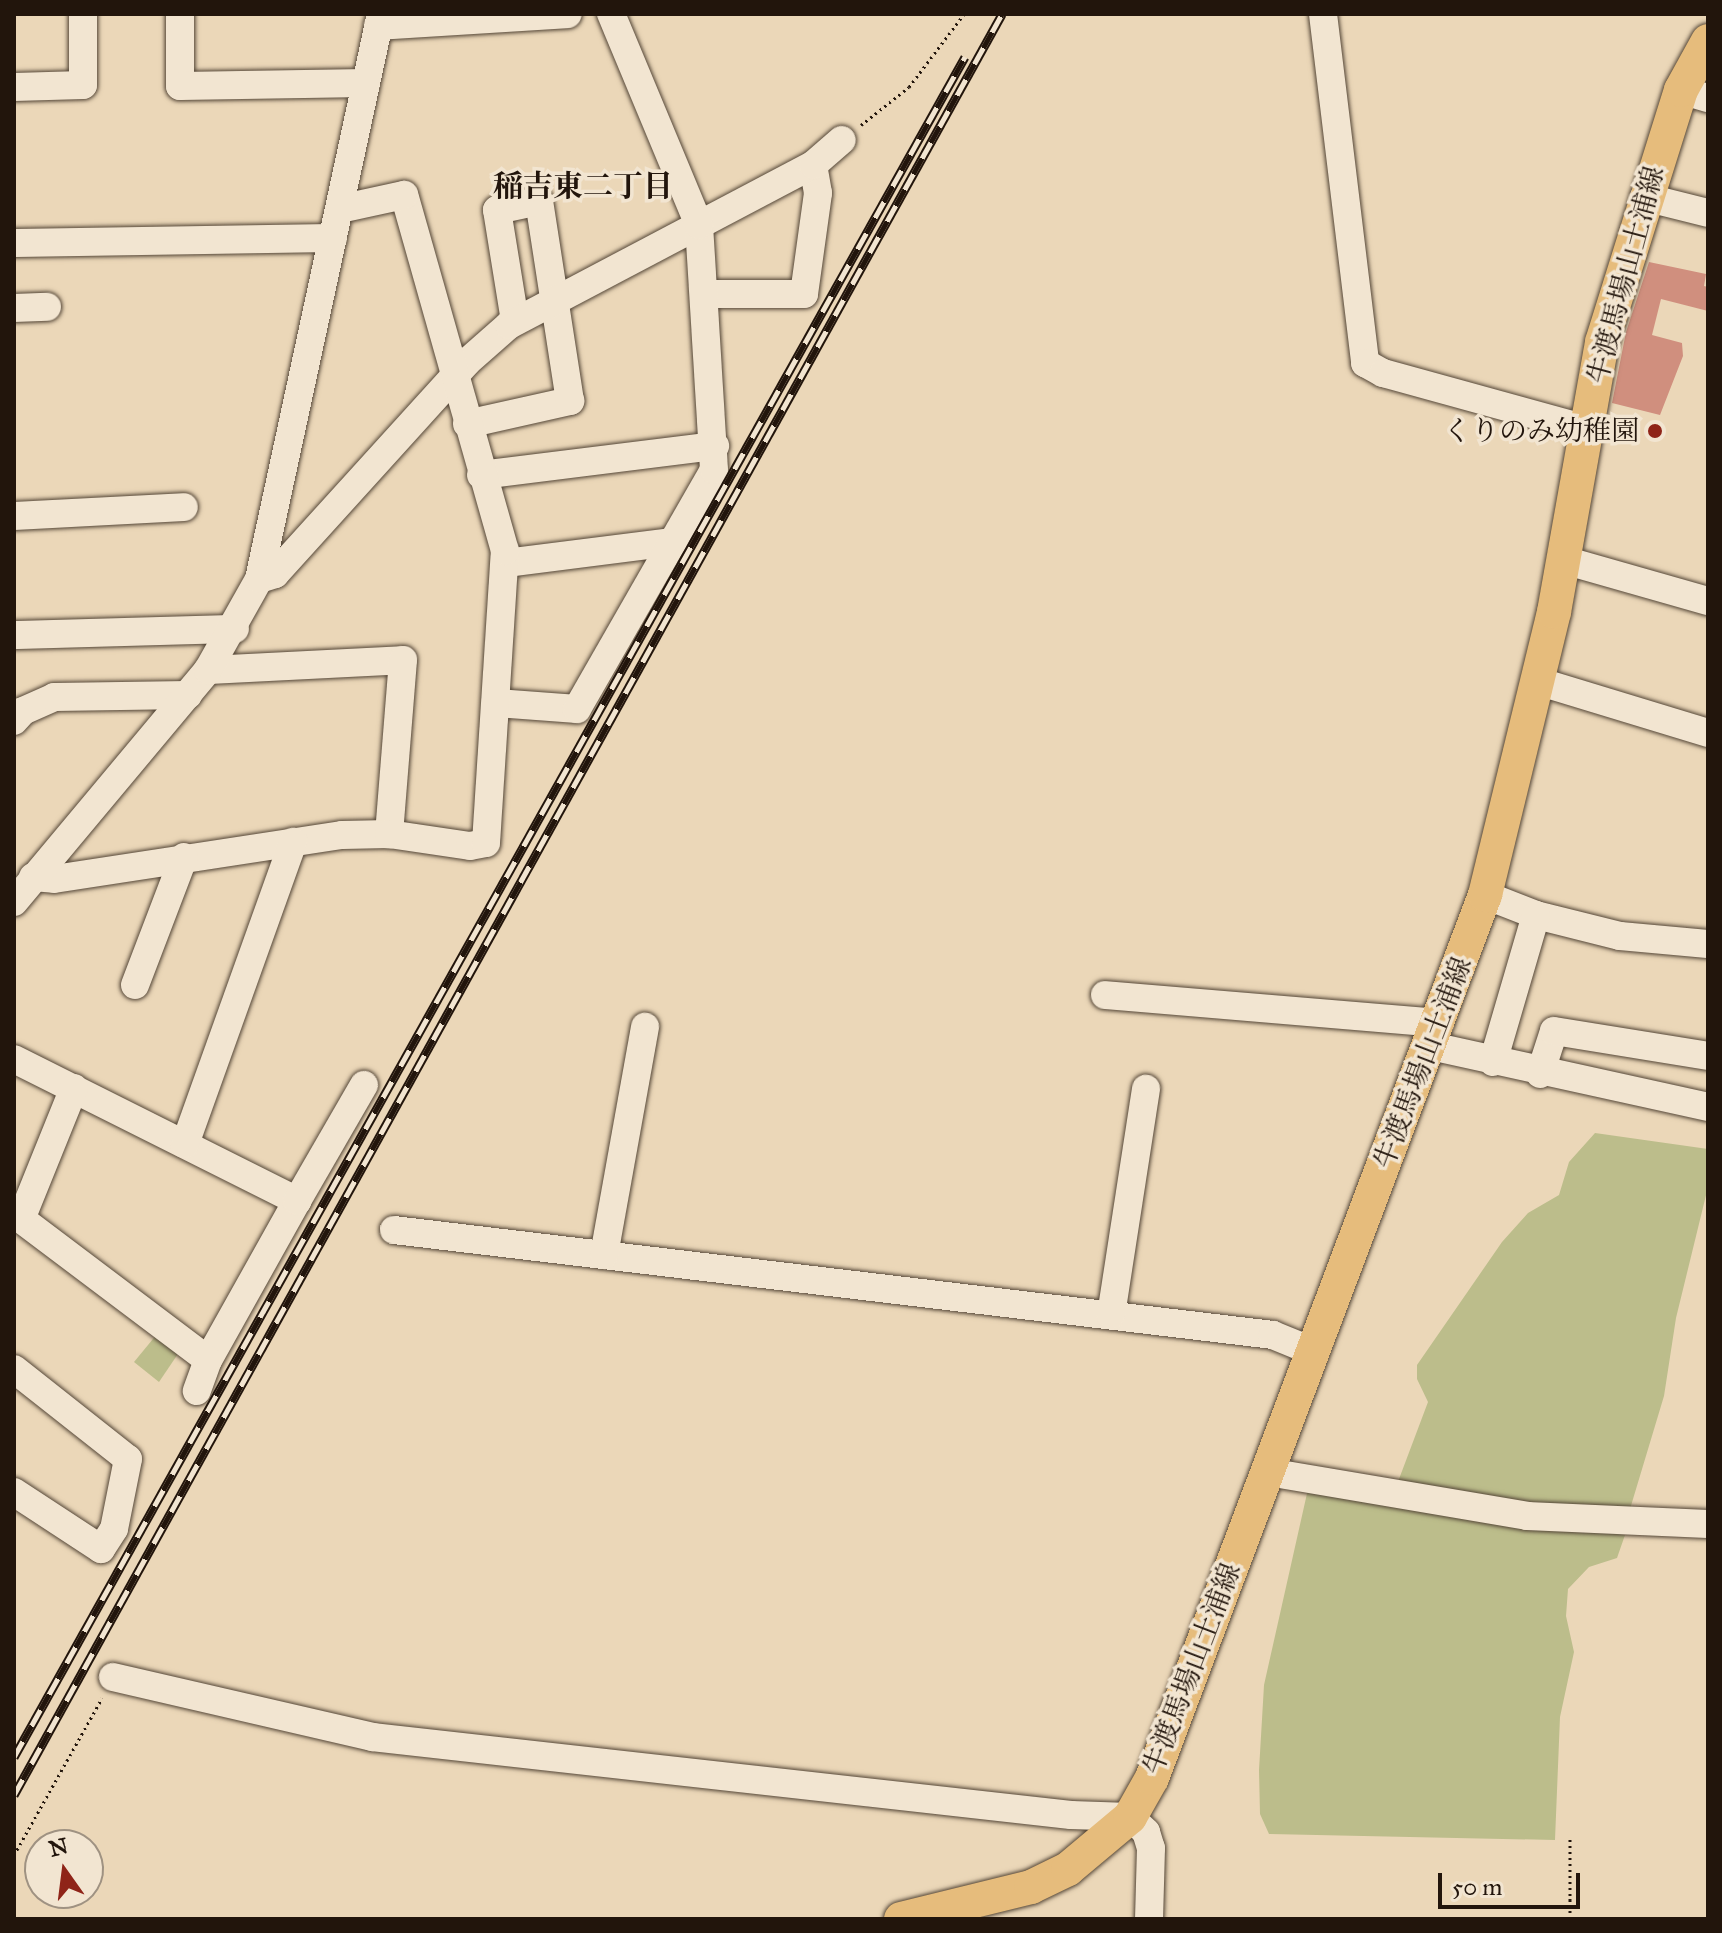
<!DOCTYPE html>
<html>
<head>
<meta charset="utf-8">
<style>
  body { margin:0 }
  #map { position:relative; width:1722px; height:1933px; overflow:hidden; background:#ebd7b8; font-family:"IM FELL Great Primer","Noto Serif JP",serif }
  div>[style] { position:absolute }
  .green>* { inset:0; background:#bcbd8b }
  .building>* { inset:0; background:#d08f7e }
  .path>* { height:3px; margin-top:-1.5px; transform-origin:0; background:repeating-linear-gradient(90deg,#22150c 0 2px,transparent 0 6px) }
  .roads { filter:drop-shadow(0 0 2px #544637) drop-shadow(0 0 2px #544637) }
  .minor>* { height:28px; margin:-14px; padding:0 14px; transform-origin:14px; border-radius:14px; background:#f2e5d1 }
  .major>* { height:34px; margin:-17px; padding:0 17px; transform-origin:17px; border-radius:17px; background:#e6bc7c }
  .rail>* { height:9px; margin-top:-4.5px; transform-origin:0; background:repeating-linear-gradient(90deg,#f2e5d1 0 18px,#22150c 0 36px); box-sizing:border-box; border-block:2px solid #22150c }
  .dots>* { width:22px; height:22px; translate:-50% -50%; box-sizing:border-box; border:4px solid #f2e5d1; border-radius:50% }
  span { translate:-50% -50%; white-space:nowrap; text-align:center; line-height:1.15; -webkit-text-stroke:7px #f2e5d1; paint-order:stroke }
  .street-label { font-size:28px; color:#22150c }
  .poi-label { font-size:28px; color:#22150c }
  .right { translate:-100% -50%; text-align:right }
  .neighbourhood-label { font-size:30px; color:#22150c; font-weight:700 }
  .frame { position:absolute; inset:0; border:16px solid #22150c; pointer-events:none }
  .north { position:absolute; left:24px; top:1829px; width:80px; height:80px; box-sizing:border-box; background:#f2e5d1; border:2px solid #9f9282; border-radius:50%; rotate:346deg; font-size:22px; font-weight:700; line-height:32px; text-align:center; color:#22150c }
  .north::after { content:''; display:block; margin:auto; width:28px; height:36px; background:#8f2418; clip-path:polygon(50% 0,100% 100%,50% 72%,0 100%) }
  .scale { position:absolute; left:1438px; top:1873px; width:142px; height:36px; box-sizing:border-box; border:4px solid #22150c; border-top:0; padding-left:10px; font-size:24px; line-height:28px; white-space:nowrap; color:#22150c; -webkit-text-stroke:6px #f2e5d1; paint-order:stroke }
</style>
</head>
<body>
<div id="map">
  <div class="green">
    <i style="clip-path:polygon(1595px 1133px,1708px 1149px,1708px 1187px,1676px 1318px,1664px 1396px,1627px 1519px,1396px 1487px,1428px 1402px,1417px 1379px,1417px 1365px,1502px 1242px,1528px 1213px,1559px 1195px,1569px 1162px)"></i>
    <i style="clip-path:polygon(162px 1328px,184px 1345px,159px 1382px,134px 1362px)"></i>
    <i style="clip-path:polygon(1315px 1487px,1625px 1535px,1617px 1558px,1589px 1567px,1568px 1589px,1566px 1616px,1574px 1652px,1560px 1717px,1555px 1840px,1269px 1834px,1260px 1814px,1259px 1770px,1264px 1685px,1308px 1489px)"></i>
  </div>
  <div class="building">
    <i style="clip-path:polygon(1649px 262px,1706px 274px,1704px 286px,1708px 287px,1708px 311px,1661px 299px,1652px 335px,1682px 343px,1683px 356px,1660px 415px,1612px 403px,1626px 332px)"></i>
  </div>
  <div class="path">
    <i style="left:861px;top:125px;width:61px;rotate:-38.4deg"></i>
    <i style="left:909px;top:87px;width:91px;rotate:-53deg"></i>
    <i style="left:14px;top:1855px;width:180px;rotate:-60.7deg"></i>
    <i style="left:1570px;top:1919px;width:83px;rotate:-90deg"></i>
  </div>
  <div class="roads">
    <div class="minor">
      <i style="left:180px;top:14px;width:72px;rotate:90deg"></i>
      <i style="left:180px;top:86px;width:186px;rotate:-0.9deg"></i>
      <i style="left:1323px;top:14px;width:352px;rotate:83.1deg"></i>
      <i style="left:1365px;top:363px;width:21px;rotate:29deg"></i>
      <i style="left:1383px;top:373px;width:212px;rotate:15.4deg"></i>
      <i style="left:378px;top:26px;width:190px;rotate:-3.6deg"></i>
      <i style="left:14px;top:87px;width:69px;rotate:-1.7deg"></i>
      <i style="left:83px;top:85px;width:71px;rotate:-90deg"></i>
      <i style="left:1681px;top:90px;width:28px;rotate:17deg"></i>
      <i style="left:1644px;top:197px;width:66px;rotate:14deg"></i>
      <i style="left:14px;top:243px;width:319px;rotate:-0.9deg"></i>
      <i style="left:704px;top:294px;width:100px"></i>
      <i style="left:804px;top:294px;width:102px;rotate:-82.1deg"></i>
      <i style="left:818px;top:193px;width:28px;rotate:-100deg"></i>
      <i style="left:14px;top:308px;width:33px;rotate:-2deg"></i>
      <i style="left:467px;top:424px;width:106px;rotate:-12.6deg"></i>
      <i style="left:570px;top:401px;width:202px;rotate:-98.8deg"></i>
      <i style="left:539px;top:201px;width:43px;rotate:167.9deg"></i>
      <i style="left:497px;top:210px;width:112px;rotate:80.8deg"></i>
      <i style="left:481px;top:475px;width:236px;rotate:-7.1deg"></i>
      <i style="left:14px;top:516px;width:170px;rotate:-3deg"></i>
      <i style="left:1564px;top:560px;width:150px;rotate:15.9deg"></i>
      <i style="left:506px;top:563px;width:168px;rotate:-7.2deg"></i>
      <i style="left:259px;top:579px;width:17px;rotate:-17deg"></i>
      <i style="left:275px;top:574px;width:286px;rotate:-47.8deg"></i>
      <i style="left:467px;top:362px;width:56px;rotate:-41.4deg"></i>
      <i style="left:509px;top:325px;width:344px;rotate:-27.8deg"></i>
      <i style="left:813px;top:165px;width:38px;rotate:-41deg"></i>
      <i style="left:14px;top:635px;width:221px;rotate:-1.6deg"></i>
      <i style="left:208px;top:670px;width:195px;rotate:-2.9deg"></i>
      <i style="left:403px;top:660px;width:175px;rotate:94.6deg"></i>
      <i style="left:1537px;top:681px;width:179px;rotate:16.9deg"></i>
      <i style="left:497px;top:703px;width:80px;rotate:4.3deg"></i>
      <i style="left:577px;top:709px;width:275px;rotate:-60.2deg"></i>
      <i style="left:714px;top:470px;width:245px;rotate:-93.5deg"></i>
      <i style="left:699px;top:225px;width:229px;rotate:-112.6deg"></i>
      <i style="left:14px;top:721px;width:13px;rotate:-48deg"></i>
      <i style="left:23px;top:711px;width:34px;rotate:-24deg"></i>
      <i style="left:54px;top:697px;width:134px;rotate:-0.9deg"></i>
      <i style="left:33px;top:877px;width:21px;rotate:5deg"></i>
      <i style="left:54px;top:879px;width:291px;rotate:-8.7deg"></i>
      <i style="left:342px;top:835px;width:47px;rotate:-1.2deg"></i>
      <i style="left:389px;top:834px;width:82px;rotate:8.4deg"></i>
      <i style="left:470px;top:846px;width:16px;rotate:-11deg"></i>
      <i style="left:486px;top:843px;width:293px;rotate:-86.3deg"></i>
      <i style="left:505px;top:551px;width:370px;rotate:-105.8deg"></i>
      <i style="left:404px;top:195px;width:66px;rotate:167.7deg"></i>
      <i style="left:1485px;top:895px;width:55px;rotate:21.4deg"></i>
      <i style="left:1536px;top:915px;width:87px;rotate:14deg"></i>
      <i style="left:1620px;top:936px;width:88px;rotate:5.2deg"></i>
      <i style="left:14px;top:902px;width:302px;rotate:-50.1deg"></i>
      <i style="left:208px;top:670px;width:104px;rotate:-60.7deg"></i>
      <i style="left:259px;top:579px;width:578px;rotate:-77.82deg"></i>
      <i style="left:135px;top:985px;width:137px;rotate:-69.1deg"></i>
      <i style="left:1105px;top:995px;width:336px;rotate:4.8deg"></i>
      <i style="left:1431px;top:1046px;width:284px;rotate:12.4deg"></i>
      <i style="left:14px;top:1059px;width:317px;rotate:26.6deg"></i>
      <i style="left:297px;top:1201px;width:182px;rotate:119.2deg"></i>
      <i style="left:208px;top:1360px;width:33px;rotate:110deg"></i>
      <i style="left:1493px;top:1062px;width:153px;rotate:-73.7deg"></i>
      <i style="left:1540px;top:1074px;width:45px;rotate:-72deg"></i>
      <i style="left:1554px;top:1031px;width:156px;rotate:9.2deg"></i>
      <i style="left:74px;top:1088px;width:141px;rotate:112deg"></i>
      <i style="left:21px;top:1219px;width:234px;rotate:37deg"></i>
      <i style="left:185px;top:1144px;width:321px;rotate:-70.3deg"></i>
      <i style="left:297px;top:1201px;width:134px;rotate:-60deg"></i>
      <i style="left:394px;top:1230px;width:885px;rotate:6.81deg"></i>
      <i style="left:1273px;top:1335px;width:42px;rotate:22.3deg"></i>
      <i style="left:604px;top:1255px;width:232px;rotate:-79.8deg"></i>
      <i style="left:1111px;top:1315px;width:229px;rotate:-81.2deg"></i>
      <i style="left:14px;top:1369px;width:145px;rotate:38.3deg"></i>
      <i style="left:128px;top:1459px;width:71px;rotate:101.3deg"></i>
      <i style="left:114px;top:1529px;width:24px;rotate:123deg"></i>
      <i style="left:101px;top:1549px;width:104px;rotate:-146.8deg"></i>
      <i style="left:1268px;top:1472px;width:263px;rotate:9.6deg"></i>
      <i style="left:1527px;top:1516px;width:181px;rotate:2.5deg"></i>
      <i style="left:113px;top:1677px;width:266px;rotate:13deg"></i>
      <i style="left:372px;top:1737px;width:703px;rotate:6.37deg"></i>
      <i style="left:1071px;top:1815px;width:59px;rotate:1.9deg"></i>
      <i style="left:1130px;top:1817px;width:22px;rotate:43deg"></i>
      <i style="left:1146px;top:1832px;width:17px;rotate:73deg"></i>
      <i style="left:1151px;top:1848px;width:71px;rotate:91.6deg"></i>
    </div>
    <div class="major">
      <i style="left:901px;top:1919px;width:134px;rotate:-13.8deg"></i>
      <i style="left:1031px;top:1887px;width:41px;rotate:-25.9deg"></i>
      <i style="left:1068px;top:1869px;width:81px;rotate:-40deg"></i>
      <i style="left:1130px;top:1817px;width:45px;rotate:-60.6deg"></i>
      <i style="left:1152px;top:1778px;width:944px;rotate:-69.34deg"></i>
      <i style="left:1485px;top:895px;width:291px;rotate:-76.3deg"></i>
      <i style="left:1554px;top:612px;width:274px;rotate:-79.9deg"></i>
      <i style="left:1602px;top:342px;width:264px;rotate:-72.6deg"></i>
      <i style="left:1681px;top:90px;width:56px;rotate:-61.1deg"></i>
    </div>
  </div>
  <div class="rail">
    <i style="left:14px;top:1757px;width:1948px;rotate:-60.78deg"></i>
    <i style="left:14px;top:1795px;width:2037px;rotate:-60.98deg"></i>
  </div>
  <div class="dots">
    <i style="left:1655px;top:431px;background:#8f2418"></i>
  </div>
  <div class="street-label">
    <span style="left:1626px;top:275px;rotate:-75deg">牛渡馬場山土浦線</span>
    <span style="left:1423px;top:1063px;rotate:-69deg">牛渡馬場山土浦線</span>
    <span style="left:1192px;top:1669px;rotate:-69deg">牛渡馬場山土浦線</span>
  </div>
  <div class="poi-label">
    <span class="right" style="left:1639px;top:431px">くりのみ幼稚園</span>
  </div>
  <div class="neighbourhood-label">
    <span style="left:583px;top:186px">稲吉東二丁目</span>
  </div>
  <div class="frame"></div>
  <div class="north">N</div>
  <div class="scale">50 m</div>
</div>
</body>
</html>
